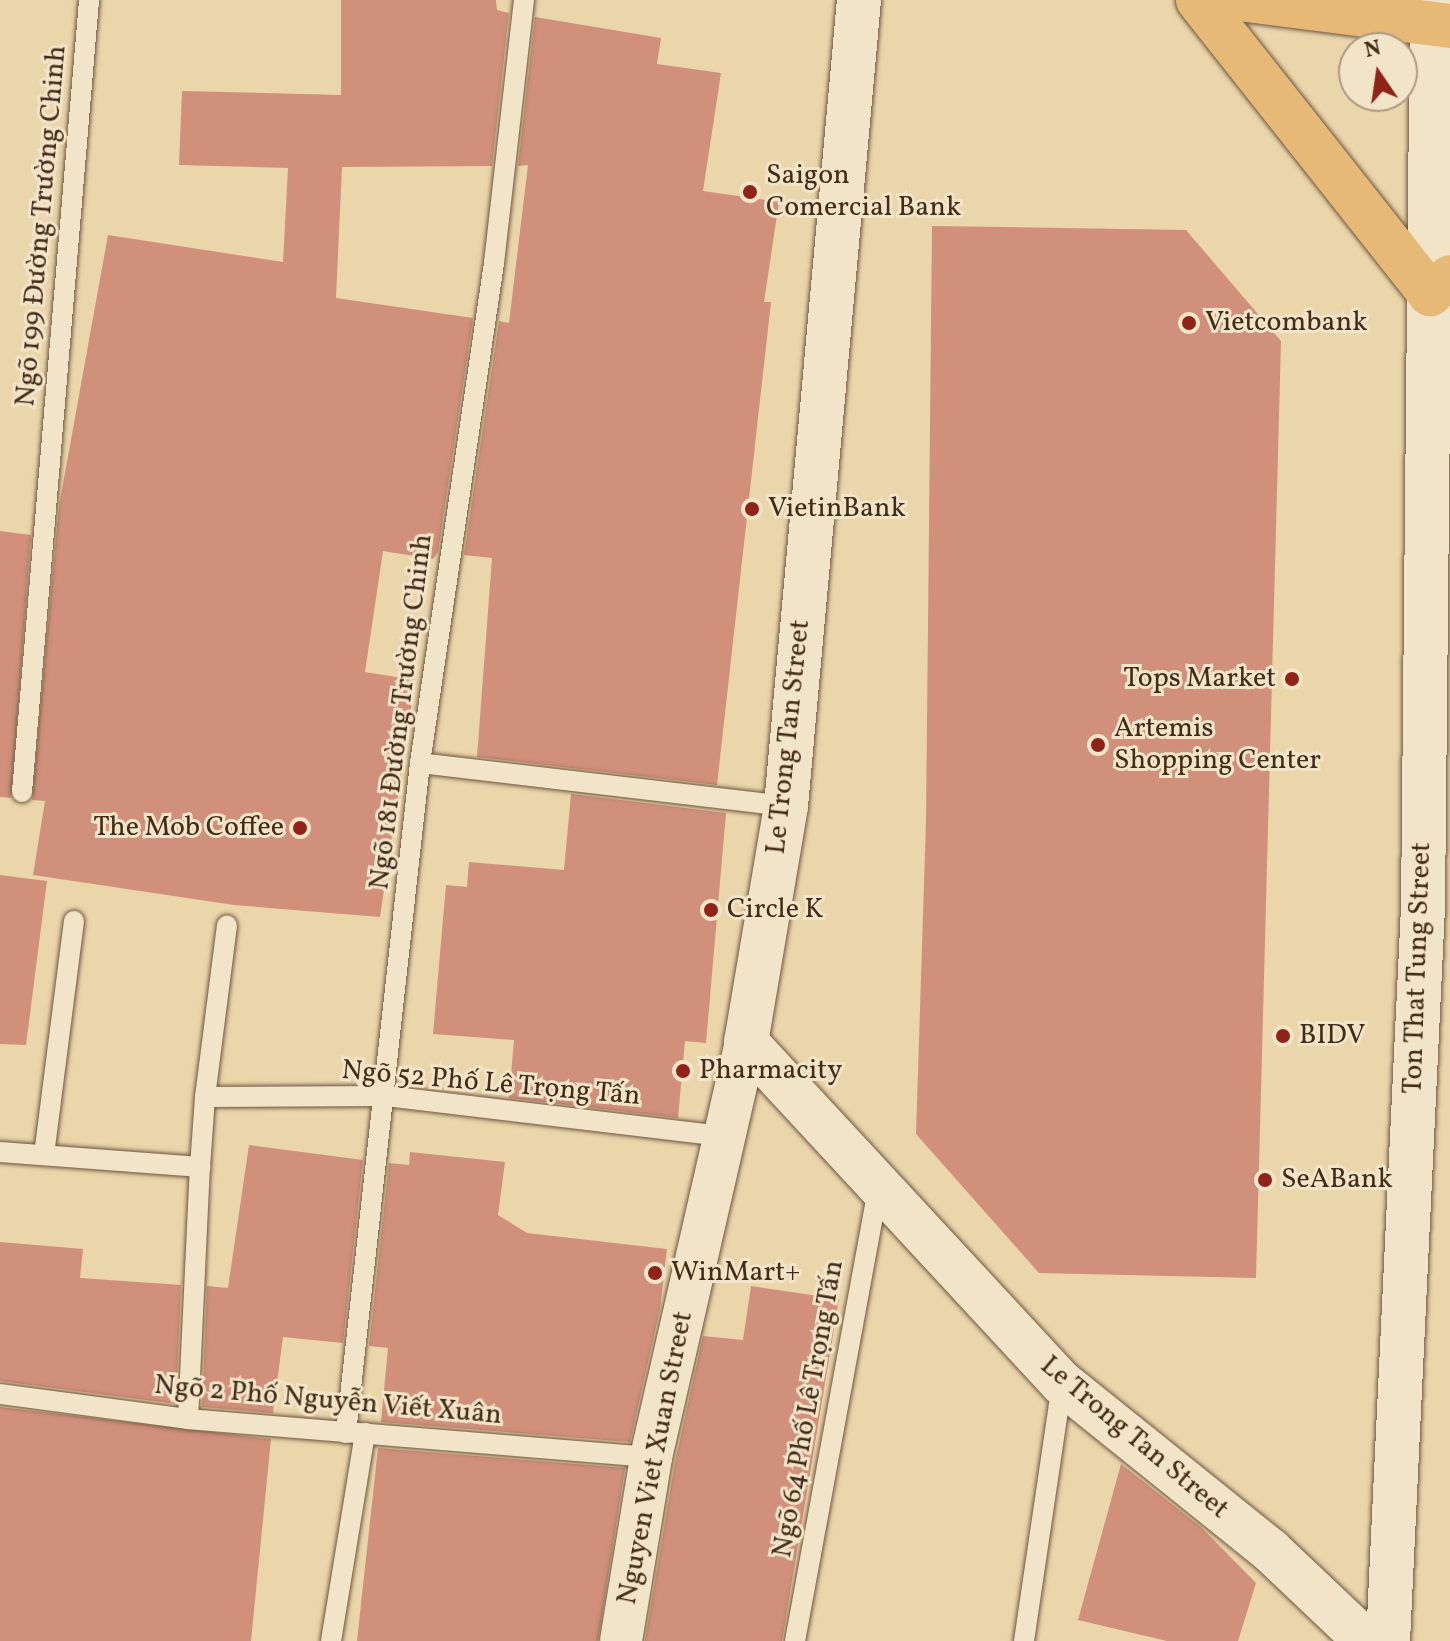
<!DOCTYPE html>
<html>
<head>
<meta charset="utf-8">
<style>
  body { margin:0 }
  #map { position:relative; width:1450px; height:1641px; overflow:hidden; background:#ebd5ab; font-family:Vollkorn,serif }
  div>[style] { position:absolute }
  .building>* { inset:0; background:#d0907b }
  .roads { filter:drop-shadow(0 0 2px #6d563e) drop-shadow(0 0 2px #6d563e) }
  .service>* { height:20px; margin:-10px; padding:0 10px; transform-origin:10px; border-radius:10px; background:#f2e4c8 }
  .minor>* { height:42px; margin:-21px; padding:0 21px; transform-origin:21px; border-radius:21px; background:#f2e4c8 }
  .secondary>* { height:44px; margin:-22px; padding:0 22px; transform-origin:22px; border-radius:22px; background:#f2e4c8 }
  .primary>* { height:44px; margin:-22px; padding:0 22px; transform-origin:22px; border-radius:22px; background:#e6ba76 }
  .dots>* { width:22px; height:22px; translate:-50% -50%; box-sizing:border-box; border:4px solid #f2e4c8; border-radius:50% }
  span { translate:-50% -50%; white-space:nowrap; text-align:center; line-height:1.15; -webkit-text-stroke:6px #f2e4c8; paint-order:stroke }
  .poi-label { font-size:28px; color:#432c19 }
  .left { translate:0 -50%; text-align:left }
  .right { translate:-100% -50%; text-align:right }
  .street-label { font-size:28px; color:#432c19 }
  .north { position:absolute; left:1338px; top:32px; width:80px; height:80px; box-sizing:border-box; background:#f2e4c8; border:2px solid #ac9a82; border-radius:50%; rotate:347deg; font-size:22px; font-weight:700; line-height:32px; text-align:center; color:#432c19 }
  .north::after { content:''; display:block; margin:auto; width:28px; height:36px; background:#8f2418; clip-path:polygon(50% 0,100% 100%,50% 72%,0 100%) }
</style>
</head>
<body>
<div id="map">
  <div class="building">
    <i style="clip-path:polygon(341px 0,496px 0,497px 10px,509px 13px,492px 166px,342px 167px,336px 298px,473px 318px,438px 552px,433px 559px,383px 551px,365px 672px,415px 680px,380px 917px,234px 905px,33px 875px,45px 801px,32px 800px,59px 506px,108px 235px,283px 262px,288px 168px,179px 165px,182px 91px,341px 95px)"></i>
    <i style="clip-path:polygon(535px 17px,661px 38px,657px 64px,721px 73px,703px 191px,779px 202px,764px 302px,771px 302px,717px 785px,477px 757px,492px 558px,464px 555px,499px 321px,509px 323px,528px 165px,518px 166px)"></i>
    <i style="clip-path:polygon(932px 226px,1186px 230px,1281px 341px,1256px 1278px,1039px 1273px,916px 1134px,926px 821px)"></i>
    <i style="clip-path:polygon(0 531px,31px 535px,11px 798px,0 797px)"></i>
    <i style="clip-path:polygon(571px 794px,726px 813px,706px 1043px,685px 1041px,678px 1118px,509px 1098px,514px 1040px,433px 1034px,446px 885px,467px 887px,469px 862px,564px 870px)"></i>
    <i style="clip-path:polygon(0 875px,47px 881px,26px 1045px,0 1044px)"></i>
    <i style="clip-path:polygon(249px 1145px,363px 1160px,343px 1343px,283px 1337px,273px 1413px,202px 1407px,207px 1286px,228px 1288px)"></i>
    <i style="clip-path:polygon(410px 1152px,505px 1162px,498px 1215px,527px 1233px,667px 1249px,660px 1309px,630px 1442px,381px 1422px,388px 1348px,369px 1346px,389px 1163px,409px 1165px)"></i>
    <i style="clip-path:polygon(0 1242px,83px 1249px,80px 1278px,181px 1285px,176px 1404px,0 1381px)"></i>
    <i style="clip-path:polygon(751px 1286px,839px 1299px,782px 1641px,645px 1641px,675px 1462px,703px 1336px,743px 1340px)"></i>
    <i style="clip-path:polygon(0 1407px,271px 1439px,251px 1641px,0 1641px)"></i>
    <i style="clip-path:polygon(378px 1448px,625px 1468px,598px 1641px,357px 1641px)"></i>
    <i style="clip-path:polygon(1121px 1464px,1201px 1527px,1256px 1583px,1238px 1641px,1167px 1641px,1078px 1620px)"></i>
  </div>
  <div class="roads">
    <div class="service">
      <i style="left:420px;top:763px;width:369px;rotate:6.7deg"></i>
      <i style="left:22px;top:792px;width:795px;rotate:-85.16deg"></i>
      <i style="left:205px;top:1097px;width:173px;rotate:-82.7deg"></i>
      <i style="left:0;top:1152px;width:201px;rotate:4.3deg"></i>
      <i style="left:200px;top:1167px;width:70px;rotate:-85.9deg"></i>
      <i style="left:205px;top:1097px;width:181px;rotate:-0.3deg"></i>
      <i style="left:386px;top:1096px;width:339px;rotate:6.8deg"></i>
      <i style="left:44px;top:1155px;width:236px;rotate:-82.7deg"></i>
      <i style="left:0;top:1394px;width:190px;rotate:7.6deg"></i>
      <i style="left:188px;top:1419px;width:465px;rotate:4.7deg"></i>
      <i style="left:188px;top:1419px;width:252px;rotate:-87.3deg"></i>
      <i style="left:346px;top:1433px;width:674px;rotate:-83.7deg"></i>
      <i style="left:420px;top:763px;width:505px;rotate:-81.58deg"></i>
      <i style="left:494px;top:263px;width:265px;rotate:-83.5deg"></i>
      <i style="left:331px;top:1641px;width:211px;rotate:-80.7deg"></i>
      <i style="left:795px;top:1641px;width:460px;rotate:-79.6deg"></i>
      <i style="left:1024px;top:1641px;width:260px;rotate:-81.6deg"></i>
    </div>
    <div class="minor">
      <i style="left:621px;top:1641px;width:186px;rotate:-80.7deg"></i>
      <i style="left:651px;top:1457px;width:426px;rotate:-77.1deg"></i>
    </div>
    <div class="secondary">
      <i style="left:859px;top:0;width:809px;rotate:95.18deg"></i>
      <i style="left:786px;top:806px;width:239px;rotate:99.6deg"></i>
      <i style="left:746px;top:1042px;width:465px;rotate:47.2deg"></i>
      <i style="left:1062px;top:1383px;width:268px;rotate:38.8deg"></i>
      <i style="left:1271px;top:1551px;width:131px;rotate:43.5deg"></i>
      <i style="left:1388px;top:1641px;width:734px;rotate:-87.27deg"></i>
      <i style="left:1423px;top:908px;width:908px;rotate:-89.43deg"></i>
    </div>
    <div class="primary">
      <i style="left:1198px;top:0;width:375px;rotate:51.7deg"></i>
      <i style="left:1430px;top:294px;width:26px;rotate:-40deg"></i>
      <i style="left:1247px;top:0;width:205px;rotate:7.3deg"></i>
    </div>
  </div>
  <div class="dots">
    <i style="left:750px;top:192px;background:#8f2418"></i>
    <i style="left:1189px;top:323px;background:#8f2418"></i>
    <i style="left:752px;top:509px;background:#8f2418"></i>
    <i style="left:1292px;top:679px;background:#8f2418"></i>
    <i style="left:1098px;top:745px;background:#8f2418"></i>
    <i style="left:300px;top:828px;background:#8f2418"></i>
    <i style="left:711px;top:910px;background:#8f2418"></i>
    <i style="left:1283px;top:1036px;background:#8f2418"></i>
    <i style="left:683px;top:1071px;background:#8f2418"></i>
    <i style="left:1265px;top:1180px;background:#8f2418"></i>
    <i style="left:655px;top:1273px;background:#8f2418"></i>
  </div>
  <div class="poi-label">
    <span class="left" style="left:766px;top:192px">Saigon<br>Comercial Bank</span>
    <span class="left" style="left:1205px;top:323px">Vietcombank</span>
    <span class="left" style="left:768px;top:509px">VietinBank</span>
    <span class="right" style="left:1276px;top:679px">Tops Market</span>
    <span class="left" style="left:1114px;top:745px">Artemis<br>Shopping Center</span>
    <span class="right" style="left:284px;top:828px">The Mob Coffee</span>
    <span class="left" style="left:727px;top:910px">Circle K</span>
    <span class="left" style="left:1299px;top:1036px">BIDV</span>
    <span class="left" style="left:699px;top:1071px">Pharmacity</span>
    <span class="left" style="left:1281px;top:1180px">SeABank</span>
    <span class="left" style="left:671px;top:1273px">WinMart+</span>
  </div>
  <div class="street-label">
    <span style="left:42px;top:226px;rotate:-85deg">Ngõ 199 Đường Trường Chinh</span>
    <span style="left:402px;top:712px;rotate:-83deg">Ngõ 181 Đường Trường Chinh</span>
    <span style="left:789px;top:737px;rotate:-84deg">Le Trong Tan Street</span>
    <span style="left:1418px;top:968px;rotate:-88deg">Ton That Tung Street</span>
    <span style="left:491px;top:1084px;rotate:5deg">Ngõ 52 Phố Lê Trọng Tấn</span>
    <span style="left:328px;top:1401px;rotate:5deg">Ngõ 2 Phố Nguyễn Viết Xuân</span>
    <span style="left:809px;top:1409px;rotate:-80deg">Ngõ 64 Phố Lê Trọng Tấn</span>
    <span style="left:1134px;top:1438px;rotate:40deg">Le Trong Tan Street</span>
    <span style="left:656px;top:1458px;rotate:-79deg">Nguyen Viet Xuan Street</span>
  </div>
  <div class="north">N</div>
</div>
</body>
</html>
